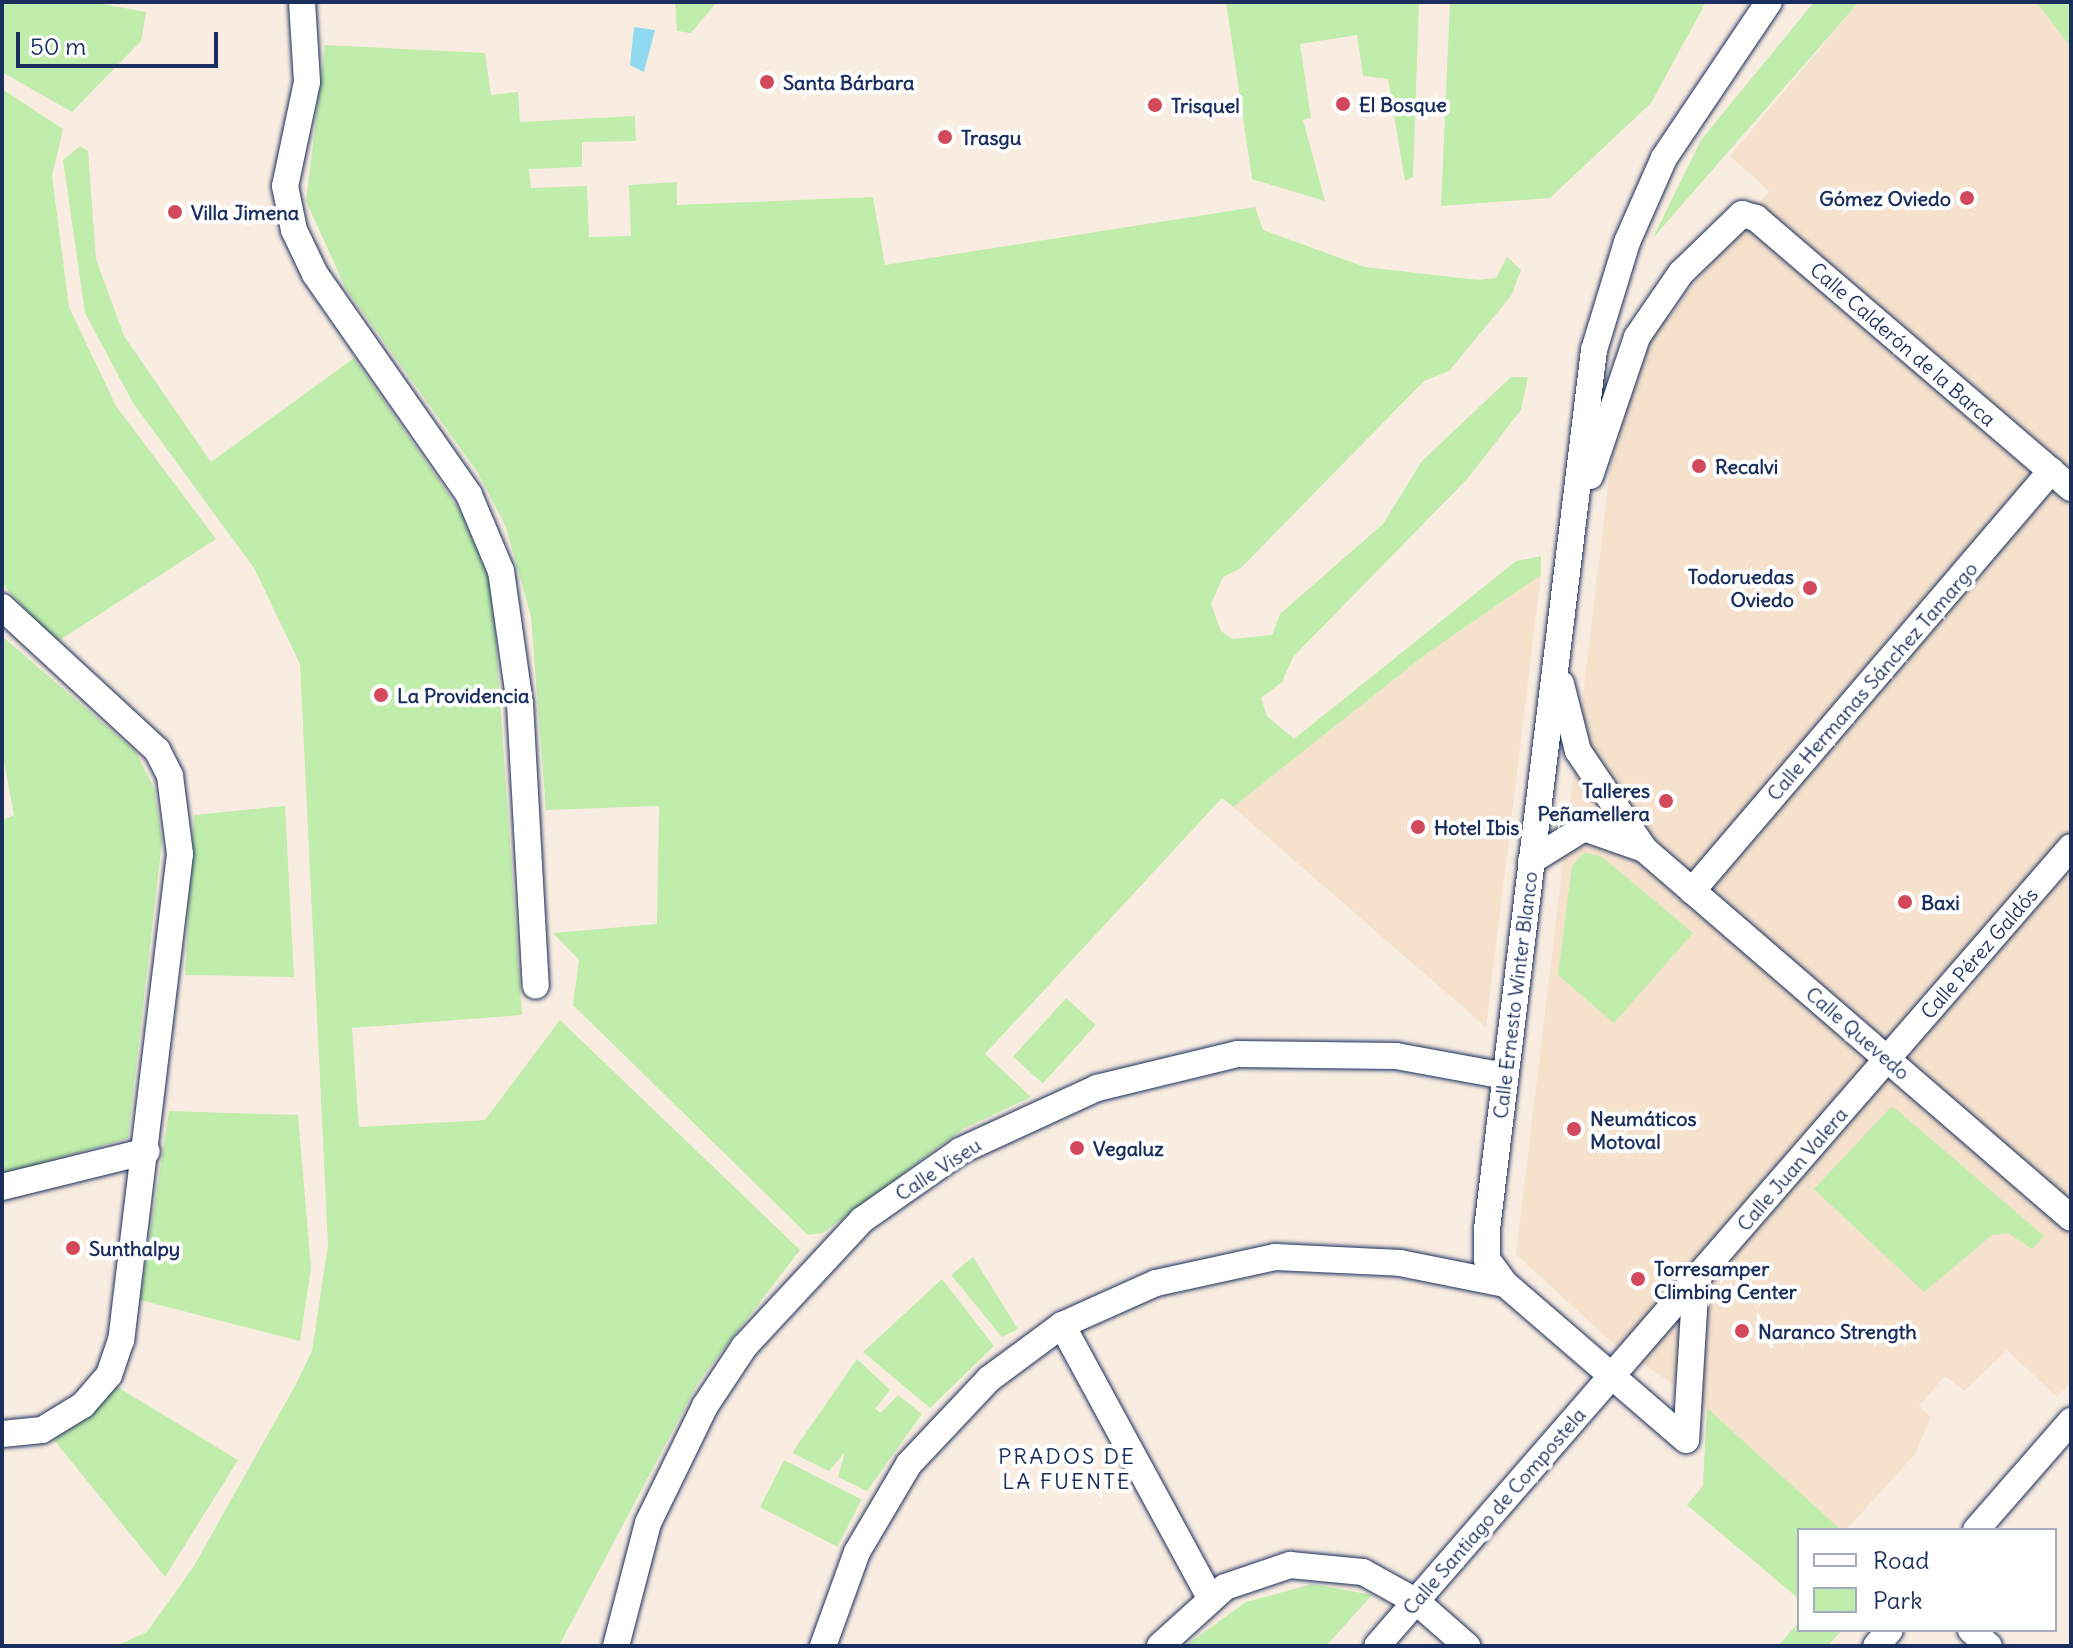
<!DOCTYPE html>
<html>
<head>
<meta charset="utf-8">
<style>
  body { margin:0 }
  #map { position:relative; width:2073px; height:1648px; overflow:hidden; background:#f9ede1; font-family:Delius,sans-serif }
  div>[style] { position:absolute }
  .built>* { inset:0; background:#f5e1cc }
  .green>* { inset:0; background:#c0edab; transform-origin:0 0 }
  .water>* { inset:0; background:#8fdaf0 }
  .roads { filter:drop-shadow(0 0 2px #1b2f5e) drop-shadow(0 0 2px #1b2f5e) }
  .minor>* { height:26px; margin:-13px; padding:0 13px; transform-origin:13px; border-radius:13px; background:#fff }
  .dots>* { width:22px; height:22px; translate:-50% -50%; box-sizing:border-box; border:4px solid #fff; border-radius:50% }
  span { translate:-50% -50%; white-space:nowrap; text-align:center; line-height:1.15; -webkit-text-stroke:8px #fff; paint-order:stroke }
  .poi-label { font-size:20px; color:#1b2f5e; font-weight:700 }
  .left { translate:0 -50%; text-align:left }
  .right { translate:-100% -50%; text-align:right }
  .street-label { font-size:20px; color:#1b2f5e }
  .neighbourhood-label { font-size:22px; color:#1b2f5e; letter-spacing:2px }
  .frame { position:absolute; inset:0; border:4px solid #1b2f5e; pointer-events:none }
  .legend { position:absolute; left:1797px; top:1528px; width:260px; height:104px; box-sizing:border-box; background:#fff; border:2px solid #a4acbf; margin:0; padding:10px 14px; list-style:none; font-size:24px; color:#1b2f5e }
  .legend li { display:flex; align-items:center; gap:16px; height:40px }
  .legend b { width:40px; border:2px solid #a4acbf }
  .scale { position:absolute; left:16px; top:32px; width:202px; height:36px; box-sizing:border-box; border:4px solid #1b2f5e; border-top:0; padding-left:10px; font-size:24px; line-height:28px; white-space:nowrap; color:#1b2f5e; -webkit-text-stroke:6px #fff; paint-order:stroke }
</style>
</head>
<body>
<div id="map">
  <div class="built">
    <i style="clip-path:polygon(1859px 2px,2036px 2px,2071px 47px,2071px 1382px,2057px 1397px,2007px 1350px,1964px 1391px,1945px 1376px,1919px 1406px,1931px 1417px,1915px 1454px,1846px 1530px,1799px 1530px,1703px 1486px,1707px 1408px,1608px 1339px,1516px 1254px,1615px 428px,1644px 347px,1769px 191px,1730px 156px)"></i>
    <i style="clip-path:polygon(1541px 575px,1486px 1027px,1233px 807px,1426px 654px)"></i>
  </div>
  <div class="green">
    <i style="clip-path:polygon(2px 2px,92px 2px,146px 12px,141px 41px,72px 112px,2px 72px)"></i>
    <i style="clip-path:polygon(675px 2px,717px 2px,691px 33px,677px 31px)"></i>
    <i style="clip-path:polygon(1226px 2px,1419px 2px,1413px 177px,1405px 181px,1388px 79px,1363px 76px,1357px 35px,1300px 44px,1311px 118px,1303px 120px,1325px 201px,1252px 179px)"></i>
    <i style="clip-path:polygon(1450px 2px,1706px 2px,1651px 103px,1550px 198px,1441px 206px)"></i>
    <i style="clip-path:polygon(1814px 2px,1859px 2px,1653px 238px,1701px 140px)"></i>
    <i style="clip-path:polygon(2036px 2px,2071px 2px,2071px 47px)"></i>
    <i style="clip-path:polygon(325px 45px,485px 53px,491px 95px,518px 92px,520px 122px,635px 116px,636px 141px,582px 142px,582px 167px,529px 169px,531px 188px,587px 186px,589px 237px,631px 236px,629px 185px,677px 182px,677px 205px,873px 197px,885px 265px,1255px 207px,1263px 230px,1365px 267px,1478px 280px,1496px 278px,1507px 257px,1521px 270px,1511px 296px,1449px 371px,1424px 381px,1241px 568px,1223px 577px,1211px 604px,1221px 631px,1232px 639px,1272px 635px,1280px 614px,1383px 524px,1422px 461px,1511px 377px,1528px 377px,1521px 410px,1468px 478px,1293px 657px,1282px 682px,1261px 698px,1267px 716px,1294px 739px,1516px 561px,1541px 556px,1541px 575px,1426px 654px,1233px 807px,1222px 798px,985px 1054px,1031px 1097px,963px 1129px,823px 1233px,808px 1235px,573px 1005px,579px 960px,553px 933px,657px 924px,659px 806px,546px 810px,531px 617px,506px 527px,478px 473px,346px 289px,306px 201px)"></i>
    <i style="clip-path:polygon(2px 89px,63px 129px,52px 176px,69px 307px,116px 406px,216px 539px,55px 643px,2px 583px)"></i>
    <i style="clip-path:polygon(80px 146px,88px 151px,96px 259px,124px 336px,211px 462px,354px 358px,462px 514px,492px 586px,522px 1015px,352px 1028px,359px 1127px,485px 1120px,560px 1020px,800px 1250px,699px 1381px,559px 1646px,116px 1646px,147px 1632px,194px 1566px,295px 1386px,312px 1351px,328px 1245px,300px 664px,254px 568px,133px 403px,85px 313px,63px 160px)"></i>
    <i style="clip-path:polygon(2px 636px,135px 751px,154px 788px,162px 841px,128px 1138px,2px 1175px,2px 820px,14px 815px,2px 751px)"></i>
    <i style="clip-path:polygon(285px 806px,294px 977px,185px 975px,194px 815px)"></i>
    <i style="clip-path:polygon(1584px 853px,1601px 856px,1693px 933px,1614px 1023px,1558px 975px,1572px 866px)"></i>
    <i style="left:1066px;top:998px;width:40px;height:79px;rotate:42deg"></i>
    <i style="clip-path:polygon(1891px 1107px,1896px 1109px,2044px 1236px,2032px 1249px,2008px 1233px,1992px 1235px,1924px 1292px,1814px 1189px)"></i>
    <i style="clip-path:polygon(169px 1111px,298px 1115px,311px 1268px,300px 1341px,140px 1300px)"></i>
    <i style="clip-path:polygon(973px 1257px,1018px 1329px,1002px 1337px,951px 1275px)"></i>
    <i style="clip-path:polygon(942px 1279px,994px 1346px,930px 1408px,863px 1352px)"></i>
    <i style="clip-path:polygon(857px 1359px,890px 1390px,875px 1409px,881px 1413px,898px 1395px,922px 1414px,867px 1491px,838px 1477px,845px 1452px,829px 1471px,792px 1453px)"></i>
    <i style="clip-path:polygon(114px 1385px,238px 1460px,165px 1577px,54px 1440px,94px 1412px)"></i>
    <i style="clip-path:polygon(1707px 1408px,1841px 1530px,1799px 1530px,1799px 1599px,1687px 1505px,1703px 1486px)"></i>
    <i style="left:784px;top:1460px;width:87px;height:53px;rotate:27deg"></i>
    <i style="clip-path:polygon(1312px 1584px,1372px 1595px,1326px 1646px,1185px 1646px,1246px 1602px)"></i>
    <i style="clip-path:polygon(1799px 1622px,1799px 1630px,1842px 1630px,1828px 1646px,1778px 1646px)"></i>
  </div>
  <div class="water">
    <i style="clip-path:polygon(634px 27px,655px 30px,644px 72px,630px 65px)"></i>
  </div>
  <div class="roads">
    <div class="minor">
      <i style="left:302px;top:2px;width:80px;rotate:86.4deg"></i>
      <i style="left:307px;top:82px;width:106px;rotate:101.9deg"></i>
      <i style="left:285px;top:186px;width:45px;rotate:78.4deg"></i>
      <i style="left:294px;top:230px;width:49px;rotate:64.5deg"></i>
      <i style="left:315px;top:274px;width:269px;rotate:55.1deg"></i>
      <i style="left:469px;top:495px;width:82px;rotate:67.2deg"></i>
      <i style="left:501px;top:571px;width:134px;rotate:81.9deg"></i>
      <i style="left:520px;top:704px;width:282px;rotate:86.8deg"></i>
      <i style="left:1590px;top:476px;width:147px;rotate:-71.3deg"></i>
      <i style="left:1637px;top:337px;width:78px;rotate:-55.5deg"></i>
      <i style="left:1681px;top:273px;width:85px;rotate:-44deg"></i>
      <i style="left:1742px;top:214px;width:15px;rotate:16deg"></i>
      <i style="left:1756px;top:218px;width:415px;rotate:40.6deg"></i>
      <i style="left:2px;top:607px;width:211px;rotate:42.7deg"></i>
      <i style="left:157px;top:750px;width:29px;rotate:63deg"></i>
      <i style="left:170px;top:776px;width:79px;rotate:82.7deg"></i>
      <i style="left:180px;top:854px;width:490px;rotate:96.9deg"></i>
      <i style="left:121px;top:1340px;width:37px;rotate:109deg"></i>
      <i style="left:109px;top:1375px;width:40px;rotate:131deg"></i>
      <i style="left:83px;top:1405px;width:48px;rotate:148.6deg"></i>
      <i style="left:42px;top:1430px;width:40px;rotate:174.3deg"></i>
      <i style="left:1561px;top:684px;width:69px;rotate:75.8deg"></i>
      <i style="left:1578px;top:751px;width:118px;rotate:56deg"></i>
      <i style="left:1644px;top:849px;width:564px;rotate:40.83deg"></i>
      <i style="left:1531px;top:861px;width:62px;rotate:-31.9deg"></i>
      <i style="left:1584px;top:828px;width:64px;rotate:19.3deg"></i>
      <i style="left:1692px;top:891px;width:553px;rotate:-49.48deg"></i>
      <i style="left:2px;top:1187px;width:149px;rotate:-13.9deg"></i>
      <i style="left:1696px;top:1278px;width:162px;rotate:93.5deg"></i>
      <i style="left:1686px;top:1440px;width:239px;rotate:-139.2deg"></i>
      <i style="left:1505px;top:1284px;width:31px;rotate:-126deg"></i>
      <i style="left:1487px;top:1259px;width:30px;rotate:-90deg"></i>
      <i style="left:1487px;top:1229px;width:885px;rotate:-83.06deg"></i>
      <i style="left:1594px;top:350px;width:113px;rotate:-73deg"></i>
      <i style="left:1627px;top:242px;width:92px;rotate:-66.2deg"></i>
      <i style="left:1664px;top:158px;width:188px;rotate:-56.1deg"></i>
      <i style="left:1062px;top:1325px;width:311px;rotate:61.5deg"></i>
      <i style="left:1976px;top:1530px;width:145px;rotate:-48.9deg"></i>
      <i style="left:1971px;top:1630px;width:24px;rotate:42deg"></i>
      <i style="left:616px;top:1646px;width:127px;rotate:-75.4deg"></i>
      <i style="left:648px;top:1523px;width:130px;rotate:-64deg"></i>
      <i style="left:705px;top:1406px;width:71px;rotate:-56.5deg"></i>
      <i style="left:744px;top:1347px;width:173px;rotate:-47.1deg"></i>
      <i style="left:862px;top:1220px;width:120px;rotate:-35.1deg"></i>
      <i style="left:960px;top:1151px;width:151px;rotate:-24.7deg"></i>
      <i style="left:1097px;top:1088px;width:145px;rotate:-13.6deg"></i>
      <i style="left:1238px;top:1054px;width:158px;rotate:0.7deg"></i>
      <i style="left:1396px;top:1056px;width:111px;rotate:10.4deg"></i>
      <i style="left:823px;top:1646px;width:100px;rotate:-70.1deg"></i>
      <i style="left:857px;top:1552px;width:102px;rotate:-59.4deg"></i>
      <i style="left:909px;top:1464px;width:117px;rotate:-46.7deg"></i>
      <i style="left:989px;top:1379px;width:91px;rotate:-36.5deg"></i>
      <i style="left:1062px;top:1325px;width:103px;rotate:-24.1deg"></i>
      <i style="left:1156px;top:1283px;width:122px;rotate:-12.3deg"></i>
      <i style="left:1275px;top:1257px;width:125px;rotate:2.7deg"></i>
      <i style="left:1400px;top:1263px;width:107px;rotate:11.3deg"></i>
      <i style="left:1160px;top:1646px;width:88px;rotate:-42.2deg"></i>
      <i style="left:1225px;top:1587px;width:69px;rotate:-18.7deg"></i>
      <i style="left:1290px;top:1565px;width:73px;rotate:5.5deg"></i>
      <i style="left:1363px;top:1572px;width:62px;rotate:29.1deg"></i>
      <i style="left:1417px;top:1602px;width:67px;rotate:41.3deg"></i>
      <i style="left:1377px;top:1646px;width:1058px;rotate:-49.02deg"></i>
      <i style="left:1876px;top:1646px;width:21px;rotate:-49deg"></i>
    </div>
  </div>
  <div class="dots">
    <i style="left:767px;top:82px;background:#d1495b"></i>
    <i style="left:1343px;top:104px;background:#d1495b"></i>
    <i style="left:1155px;top:105px;background:#d1495b"></i>
    <i style="left:945px;top:137px;background:#d1495b"></i>
    <i style="left:1967px;top:198px;background:#d1495b"></i>
    <i style="left:175px;top:212px;background:#d1495b"></i>
    <i style="left:1699px;top:466px;background:#d1495b"></i>
    <i style="left:1810px;top:588px;background:#d1495b"></i>
    <i style="left:381px;top:695px;background:#d1495b"></i>
    <i style="left:1666px;top:801px;background:#d1495b"></i>
    <i style="left:1418px;top:827px;background:#d1495b"></i>
    <i style="left:1905px;top:902px;background:#d1495b"></i>
    <i style="left:1574px;top:1129px;background:#d1495b"></i>
    <i style="left:1077px;top:1148px;background:#d1495b"></i>
    <i style="left:73px;top:1248px;background:#d1495b"></i>
    <i style="left:1638px;top:1279px;background:#d1495b"></i>
    <i style="left:1742px;top:1331px;background:#d1495b"></i>
  </div>
  <div class="poi-label">
    <span class="left" style="left:783px;top:82px">Santa Bárbara</span>
    <span class="left" style="left:1359px;top:104px">El Bosque</span>
    <span class="left" style="left:1171px;top:105px">Trisquel</span>
    <span class="left" style="left:961px;top:137px">Trasgu</span>
    <span class="right" style="left:1951px;top:198px">Gómez Oviedo</span>
    <span class="left" style="left:191px;top:212px">Villa Jimena</span>
    <span class="left" style="left:1715px;top:466px">Recalvi</span>
    <span class="right" style="left:1794px;top:588px">Todoruedas<br>Oviedo</span>
    <span class="left" style="left:397px;top:695px">La Providencia</span>
    <span class="right" style="left:1650px;top:802px">Talleres<br>Peñamellera</span>
    <span class="left" style="left:1434px;top:827px">Hotel Ibis</span>
    <span class="left" style="left:1921px;top:902px">Baxi</span>
    <span class="left" style="left:1590px;top:1130px">Neumáticos<br>Motoval</span>
    <span class="left" style="left:1093px;top:1148px">Vegaluz</span>
    <span class="left" style="left:89px;top:1248px">Sunthalpy</span>
    <span class="left" style="left:1654px;top:1280px">Torresamper<br>Climbing Center</span>
    <span class="left" style="left:1758px;top:1331px">Naranco Strength</span>
  </div>
  <div class="street-label">
    <span style="left:1903px;top:344px;rotate:41deg">Calle Calderón de la Barca</span>
    <span style="left:1872px;top:681px;rotate:-49deg">Calle Hermanas Sánchez Tamargo</span>
    <span style="left:1979px;top:953px;rotate:-49deg">Calle Pérez Galdós</span>
    <span style="left:1515px;top:995px;rotate:-83deg">Calle Ernesto Winter Blanco</span>
    <span style="left:1858px;top:1033px;rotate:41deg">Calle Quevedo</span>
    <span style="left:938px;top:1169px;rotate:-33deg">Calle Viseu</span>
    <span style="left:1792px;top:1169px;rotate:-49deg">Calle Juan Valera</span>
    <span style="left:1494px;top:1511px;rotate:-49deg">Calle Santiago de Compostela</span>
  </div>
  <div class="neighbourhood-label">
    <span style="left:1067px;top:1469px">PRADOS DE<br>LA FUENTE</span>
  </div>
  <div class="frame"></div>
  <ul class="legend">
  <li><b style="height:10px;background:#fff"></b>Road</li>
  <li><b style="height:22px;background:#c0edab"></b>Park</li>
  </ul>
  <div class="scale">50 m</div>
</div>
</body>
</html>
